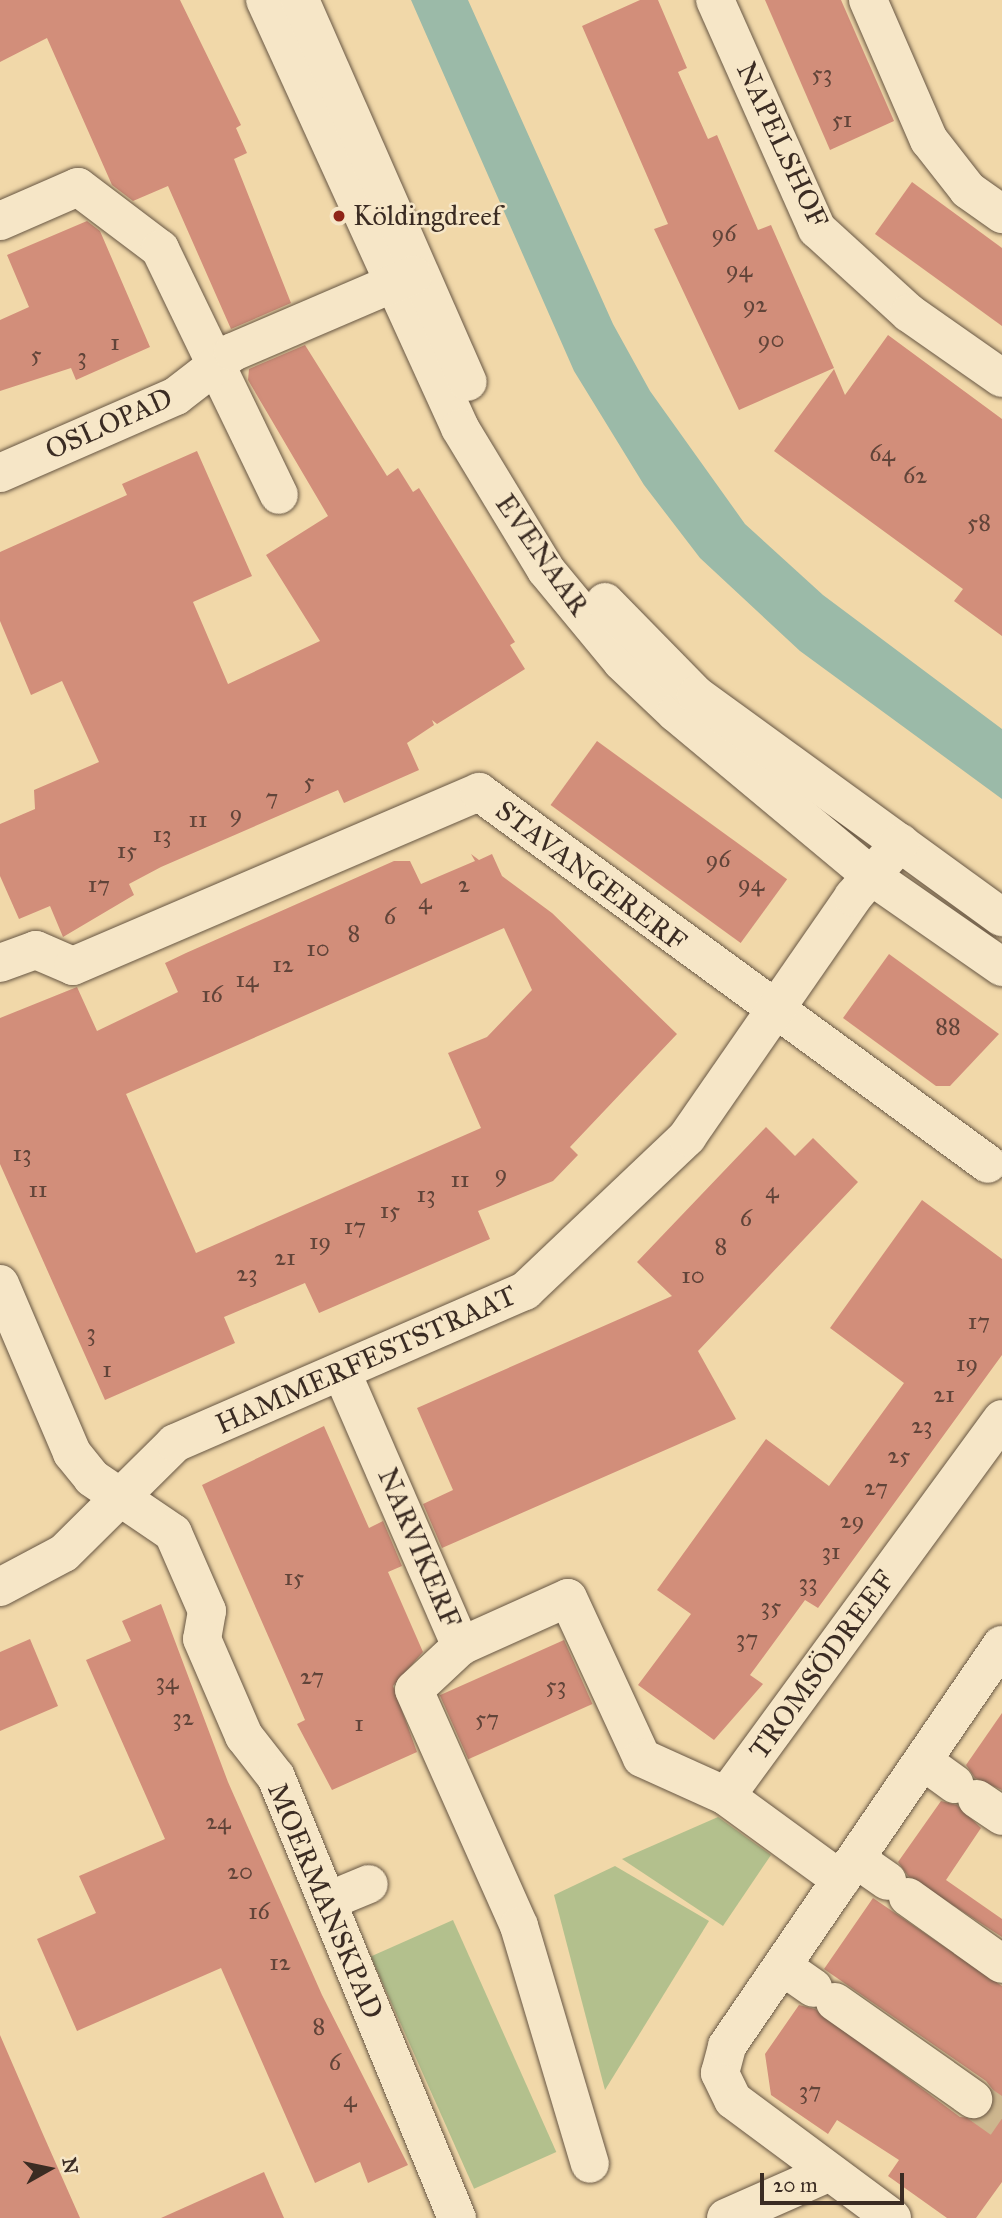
<!DOCTYPE html>
<html>
<head>
<meta charset="utf-8">
<style>
  body { margin:0 }
  #map { position:relative; width:1002px; height:2218px; overflow:hidden; background:#f1d8a9; font-family:"IM FELL Great Primer",serif }
  div>[style] { position:absolute }
  .green>* { inset:0; background:#b3c08d; transform-origin:0 0 }
  .water>* { inset:0; background:#9bbaa8 }
  .building>* { inset:0; background:#d28e7a; transform-origin:0 0 }
  .minor-tunnel>* { height:38px; margin-top:-19px; transform-origin:0; background:repeating-linear-gradient(90deg,#cdb68e 0 38px,transparent 0 57px) }
  .roads { filter:drop-shadow(0 0 2px #685744) drop-shadow(0 0 2px #685744) }
  .minor>* { height:38px; margin:-19px; padding:0 19px; transform-origin:19px; border-radius:19px; background:#f6e6c7 }
  .dots>* { width:19px; height:19px; translate:-50% -50%; box-sizing:border-box; border:4px solid #f6e6c7; border-radius:50% }
  span { translate:-50% -50%; white-space:nowrap; text-align:center; line-height:1.15; -webkit-text-stroke:5px #f6e6c7; paint-order:stroke }
  .number-label { font-size:24px; color:#614439 }
  .number-label span { -webkit-text-stroke-width:0 }
  .street-label { font-size:28px; color:#3b2c23 }
  .poi-label { font-size:28px; color:#3b2c23 }
  .left { translate:0 -50%; text-align:left }
  .north { position:absolute; left:14px; top:2134px; width:70px; height:70px; -webkit-text-stroke:5px #f6e6c7; paint-order:stroke; rotate:81deg; font-size:19px; font-weight:700; line-height:28px; text-align:center; color:#3b2c23 }
  .north::after { content:''; display:block; margin:auto; width:24px; height:32px; background:#3b2c23; clip-path:polygon(50% 0,100% 100%,50% 72%,0 100%) }
  .scale { position:absolute; left:760px; top:2173px; width:144px; height:32px; box-sizing:border-box; border:4px solid #3b2c23; border-top:0; padding-left:9px; font-size:21px; line-height:24px; white-space:nowrap; color:#3b2c23; -webkit-text-stroke:5px #f6e6c7; paint-order:stroke }
</style>
</head>
<body>
<div id="map">
  <div class="green">
    <i style="clip-path:polygon(718px 1817px,771px 1855px,723px 1926px,622px 1859px)"></i>
    <i style="clip-path:polygon(615px 1866px,709px 1921px,605px 2090px,554px 1895px)"></i>
    <i style="left:453px;top:1920px;width:254px;height:90px;rotate:66deg"></i>
  </div>
  <div class="water">
    <i style="clip-path:polygon(411px 0,468px 0,613px 324px,650px 391px,745px 524px,823px 595px,1002px 729px,1002px 799px,800px 651px,700px 558px,644px 485px,574px 371px)"></i>
  </div>
  <div class="building">
    <i style="clip-path:polygon(0 0,180px 0,241px 125px,236px 128px,247px 153px,234px 159px,291px 303px,231px 329px,168px 186px,133px 201px,112px 185px,47px 38px,0 62px)"></i>
    <i style="clip-path:polygon(640px 0,658px 0,687px 68px,678px 72px,708px 139px,717px 135px,758px 230px,771px 225px,834px 368px,739px 410px,654px 229px,668px 224px,582px 26px)"></i>
    <i style="clip-path:polygon(765px 0,841px 0,894px 121px,830px 150px)"></i>
    <i style="clip-path:polygon(912px 182px,1002px 248px,1002px 326px,875px 234px)"></i>
    <i style="clip-path:polygon(87px 221px,100px 231px,150px 347px,76px 380px,71px 368px,0 391px,0 320px,29px 307px,7px 255px)"></i>
    <i style="clip-path:polygon(888px 335px,1002px 419px,1002px 636px,954px 601px,963px 589px,774px 451px,834px 369px,845px 395px)"></i>
    <i style="clip-path:polygon(305px 345px,387px 476px,398px 468px,413px 492px,419px 488px,515px 642px,510px 645px,525px 669px,437px 724px,432px 720px,434px 725px,407px 743px,419px 770px,344px 803px,338px 790px,161px 867px,129px 884px,134px 895px,63px 937px,50px 906px,19px 919px,0 876px,0 824px,35px 809px,34px 790px,99px 762px,62px 681px,31px 695px,0 621px,0 552px,127px 495px,122px 484px,197px 451px,252px 576px,193px 602px,228px 684px,320px 641px,266px 555px,328px 516px,248px 380px,249px 369px)"></i>
    <i style="left:597px;top:741px;width:235px;height:79px;rotate:36deg"></i>
    <i style="clip-path:polygon(evenodd,471px 854px,479px 860px,492px 854px,502px 876px,552px 913px,677px 1034px,570px 1147px,578px 1155px,553px 1181px,478px 1211px,490px 1239px,319px 1313px,305px 1283px,224px 1317px,235px 1343px,105px 1400px,0 1164px,0 1018px,77px 987px,97px 1031px,178px 992px,165px 963px,186px 953px,394px 861px,410px 861px,421px 884px,475px 861px,471px 854px,504px 928px,532px 990px,487px 1037px,448px 1053px,481px 1128px,196px 1253px,126px 1094px,504px 928px)"></i>
    <i style="clip-path:polygon(889px 954px,999px 1034px,950px 1086px,936px 1086px,843px 1018px)"></i>
    <i style="clip-path:polygon(766px 1127px,795px 1156px,813px 1138px,858px 1182px,698px 1351px,736px 1419px,442px 1548px,423px 1504px,453px 1490px,417px 1408px,672px 1296px,637px 1262px)"></i>
    <i style="clip-path:polygon(922px 1200px,1002px 1259px,1002px 1355px,818px 1608px,805px 1600px,750px 1675px,763px 1684px,714px 1740px,638px 1685px,691px 1614px,657px 1590px,766px 1439px,829px 1486px,904px 1383px,830px 1328px)"></i>
    <i style="clip-path:polygon(324px 1426px,369px 1528px,383px 1521px,402px 1566px,388px 1572px,423px 1652px,393px 1686px,417px 1752px,332px 1790px,297px 1724px,305px 1720px,202px 1485px)"></i>
    <i style="clip-path:polygon(161px 1604px,228px 1782px,322px 1995px,408px 2165px,368px 2183px,360px 2162px,315px 2183px,221px 1968px,77px 2031px,37px 1939px,96px 1913px,79px 1876px,165px 1839px,86px 1660px,131px 1641px,122px 1621px)"></i>
    <i style="clip-path:polygon(30px 1639px,58px 1706px,0 1731px,0 1652px)"></i>
    <i style="left:564px;top:1640px;width:70px;height:136px;rotate:66deg"></i>
    <i style="clip-path:polygon(1002px 1713px,1002px 1790px,975px 1778px,966px 1765px)"></i>
    <i style="clip-path:polygon(941px 1801px,957px 1805px,981px 1828px,946px 1880px,1002px 1919px,1002px 1937px,908px 1876px,898px 1862px)"></i>
    <i style="clip-path:polygon(873px 1898px,1002px 1986px,1002px 2182px,976px 2218px,947px 2218px,888px 2176px,899px 2160px,837px 2120px,828px 2134px,771px 2095px,765px 2054px,799px 2005px,815px 2009px,960px 2117px,982px 2119px,991px 2111px,993px 2090px,986px 2081px,824px 1969px)"></i>
    <i style="clip-path:polygon(0 2035px,42px 2132px,80px 2218px,0 2218px)"></i>
    <i style="clip-path:polygon(264px 2172px,284px 2218px,161px 2218px)"></i>
  </div>
  <div class="minor-tunnel">
    <i style="left:973px;top:2099px;width:35px;rotate:35deg"></i>
  </div>
  <div class="roads">
    <div class="minor">
      <i style="left:265px;top:0;width:470px;rotate:65.5deg"></i>
      <i style="left:460px;top:428px;width:166px;rotate:58.8deg"></i>
      <i style="left:546px;top:570px;width:119px;rotate:50.4deg"></i>
      <i style="left:622px;top:662px;width:74px;rotate:43.4deg"></i>
      <i style="left:676px;top:713px;width:258px;rotate:39.8deg"></i>
      <i style="left:874px;top:878px;width:156px;rotate:34.8deg"></i>
      <i style="left:300px;top:0;width:417px;rotate:66.3deg"></i>
      <i style="left:715px;top:0;width:251px;rotate:66deg"></i>
      <i style="left:817px;top:229px;width:125px;rotate:42.4deg"></i>
      <i style="left:909px;top:313px;width:113px;rotate:35deg"></i>
      <i style="left:868px;top:0;width:153px;rotate:66.5deg"></i>
      <i style="left:929px;top:140px;width:63px;rotate:52deg"></i>
      <i style="left:968px;top:190px;width:42px;rotate:35.2deg"></i>
      <i style="left:0;top:221px;width:85px;rotate:-23.6deg"></i>
      <i style="left:78px;top:187px;width:103px;rotate:37.1deg"></i>
      <i style="left:160px;top:249px;width:273px;rotate:64.2deg"></i>
      <i style="left:0;top:473px;width:192px;rotate:-23.6deg"></i>
      <i style="left:176px;top:396px;width:72px;rotate:-37.7deg"></i>
      <i style="left:233px;top:352px;width:196px;rotate:-23.2deg"></i>
      <i style="left:605px;top:602px;width:130px;rotate:45.6deg"></i>
      <i style="left:696px;top:695px;width:378px;rotate:36deg"></i>
      <i style="left:0;top:963px;width:38px;rotate:-20deg"></i>
      <i style="left:36px;top:950px;width:40px;rotate:23.4deg"></i>
      <i style="left:73px;top:966px;width:442px;rotate:-23.2deg"></i>
      <i style="left:479px;top:792px;width:630px;rotate:36.16deg"></i>
      <i style="left:0;top:1284px;width:184px;rotate:66.9deg"></i>
      <i style="left:72px;top:1453px;width:32px;rotate:51deg"></i>
      <i style="left:92px;top:1478px;width:98px;rotate:34.2deg"></i>
      <i style="left:173px;top:1533px;width:85px;rotate:66.4deg"></i>
      <i style="left:207px;top:1611px;width:28px;rotate:100deg"></i>
      <i style="left:202px;top:1639px;width:106px;rotate:66.6deg"></i>
      <i style="left:244px;top:1736px;width:52px;rotate:52deg"></i>
      <i style="left:276px;top:1777px;width:477px;rotate:67.7deg"></i>
      <i style="left:343px;top:1375px;width:296px;rotate:66.5deg"></i>
      <i style="left:461px;top:1646px;width:117px;rotate:-24.2deg"></i>
      <i style="left:568px;top:1598px;width:176px;rotate:65.2deg"></i>
      <i style="left:642px;top:1758px;width:92px;rotate:24.3deg"></i>
      <i style="left:0;top:1587px;width:72px;rotate:-28deg"></i>
      <i style="left:64px;top:1553px;width:156px;rotate:-44.7deg"></i>
      <i style="left:175px;top:1443px;width:382px;rotate:-23.5deg"></i>
      <i style="left:525px;top:1291px;width:224px;rotate:-43.5deg"></i>
      <i style="left:687px;top:1137px;width:292px;rotate:-55.3deg"></i>
      <i style="left:853px;top:897px;width:72px;rotate:-49deg"></i>
      <i style="left:461px;top:1646px;width:64px;rotate:136.9deg"></i>
      <i style="left:414px;top:1690px;width:258px;rotate:66deg"></i>
      <i style="left:519px;top:1926px;width:248px;rotate:73.4deg"></i>
      <i style="left:923px;top:1761px;width:39px;rotate:36deg"></i>
      <i style="left:977px;top:1799px;width:30px;rotate:34deg"></i>
      <i style="left:856px;top:1859px;width:38px;rotate:35deg"></i>
      <i style="left:841px;top:1880px;width:142px;rotate:-143.9deg"></i>
      <i style="left:726px;top:1796px;width:467px;rotate:-53.8deg"></i>
      <i style="left:908px;top:1897px;width:115px;rotate:35.5deg"></i>
      <i style="left:328px;top:1901px;width:44px;rotate:-22.5deg"></i>
      <i style="left:782px;top:1966px;width:38px;rotate:35deg"></i>
      <i style="left:835px;top:2002px;width:169px;rotate:35.1deg"></i>
      <i style="left:726px;top:2218px;width:111px;rotate:-23.8deg"></i>
      <i style="left:892px;top:2218px;width:198px;rotate:-143.4deg"></i>
      <i style="left:733px;top:2100px;width:30px;rotate:-116deg"></i>
      <i style="left:720px;top:2073px;width:28px;rotate:-75deg"></i>
      <i style="left:727px;top:2046px;width:486px;rotate:-55.6deg"></i>
    </div>
  </div>
  <div class="dots">
    <i style="left:339px;top:216px;background:#8f2418"></i>
  </div>
  <div class="number-label">
    <span style="left:822px;top:74px">53</span>
    <span style="left:842px;top:120px">51</span>
    <span style="left:724px;top:234px">96</span>
    <span style="left:739px;top:270px">94</span>
    <span style="left:755px;top:305px">92</span>
    <span style="left:771px;top:340px">90</span>
    <span style="left:115px;top:343px">1</span>
    <span style="left:36px;top:355px">5</span>
    <span style="left:82px;top:357px">3</span>
    <span style="left:882px;top:454px">64</span>
    <span style="left:915px;top:476px">62</span>
    <span style="left:979px;top:523px">58</span>
    <span style="left:309px;top:782px">5</span>
    <span style="left:272px;top:798px">7</span>
    <span style="left:236px;top:814px">9</span>
    <span style="left:198px;top:820px">11</span>
    <span style="left:162px;top:835px">13</span>
    <span style="left:127px;top:851px">15</span>
    <span style="left:718px;top:860px">96</span>
    <span style="left:751px;top:884px">94</span>
    <span style="left:99px;top:885px">17</span>
    <span style="left:464px;top:885px">2</span>
    <span style="left:425px;top:902px">4</span>
    <span style="left:390px;top:917px">6</span>
    <span style="left:354px;top:934px">8</span>
    <span style="left:318px;top:949px">10</span>
    <span style="left:283px;top:965px">12</span>
    <span style="left:247px;top:980px">14</span>
    <span style="left:212px;top:995px">16</span>
    <span style="left:948px;top:1027px">88</span>
    <span style="left:22px;top:1154px">13</span>
    <span style="left:501px;top:1174px">9</span>
    <span style="left:460px;top:1180px">11</span>
    <span style="left:38px;top:1190px">11</span>
    <span style="left:772px;top:1191px">4</span>
    <span style="left:426px;top:1195px">13</span>
    <span style="left:390px;top:1211px">15</span>
    <span style="left:746px;top:1219px">6</span>
    <span style="left:355px;top:1227px">17</span>
    <span style="left:320px;top:1242px">19</span>
    <span style="left:721px;top:1247px">8</span>
    <span style="left:285px;top:1258px">21</span>
    <span style="left:247px;top:1274px">23</span>
    <span style="left:693px;top:1276px">10</span>
    <span style="left:979px;top:1322px">17</span>
    <span style="left:91px;top:1333px">3</span>
    <span style="left:967px;top:1364px">19</span>
    <span style="left:107px;top:1370px">1</span>
    <span style="left:944px;top:1395px">21</span>
    <span style="left:922px;top:1426px">23</span>
    <span style="left:899px;top:1456px">25</span>
    <span style="left:876px;top:1488px">27</span>
    <span style="left:852px;top:1521px">29</span>
    <span style="left:831px;top:1552px">31</span>
    <span style="left:294px;top:1578px">15</span>
    <span style="left:808px;top:1583px">33</span>
    <span style="left:771px;top:1607px">35</span>
    <span style="left:747px;top:1639px">37</span>
    <span style="left:312px;top:1677px">27</span>
    <span style="left:167px;top:1682px">34</span>
    <span style="left:556px;top:1686px">53</span>
    <span style="left:183px;top:1718px">32</span>
    <span style="left:487px;top:1719px">57</span>
    <span style="left:359px;top:1724px">1</span>
    <span style="left:218px;top:1822px">24</span>
    <span style="left:240px;top:1872px">20</span>
    <span style="left:259px;top:1912px">16</span>
    <span style="left:280px;top:1963px">12</span>
    <span style="left:319px;top:2027px">8</span>
    <span style="left:335px;top:2063px">6</span>
    <span style="left:810px;top:2091px">37</span>
    <span style="left:350px;top:2100px">4</span>
  </div>
  <div class="street-label">
    <span style="left:782px;top:145px;rotate:65deg">NAPELSHOF</span>
    <span style="left:109px;top:424px;rotate:-24deg">OSLOPAD</span>
    <span style="left:542px;top:555px;rotate:55deg">EVENAAR</span>
    <span style="left:591px;top:876px;rotate:37deg">STAVANGERERF</span>
    <span style="left:366px;top:1360px;rotate:-24deg">HAMMERFESTSTRAAT</span>
    <span style="left:419px;top:1548px;rotate:67deg">NARVIKERF</span>
    <span style="left:822px;top:1665px;rotate:-54deg">TROMSÖDREEF</span>
    <span style="left:325px;top:1901px;rotate:67deg">MOERMANSKPAD</span>
  </div>
  <div class="poi-label">
    <span class="left" style="left:353px;top:216px">Köldingdreef</span>
  </div>
  <div class="north">N</div>
  <div class="scale">20 m</div>
</div>
</body>
</html>
